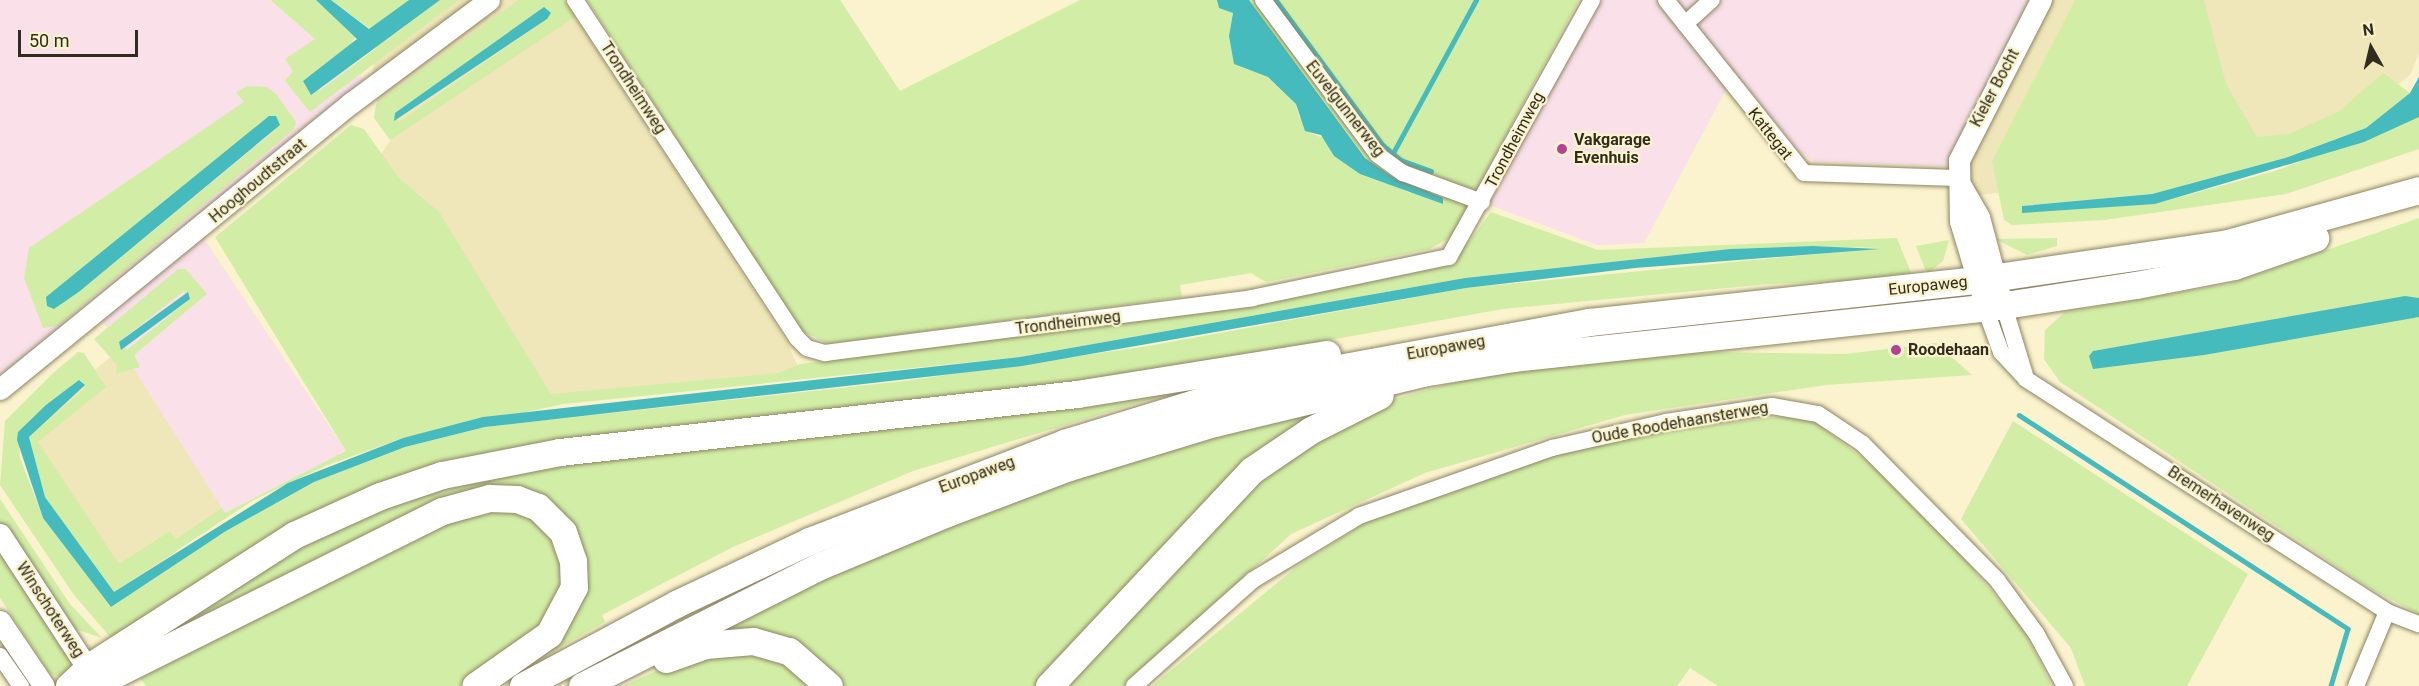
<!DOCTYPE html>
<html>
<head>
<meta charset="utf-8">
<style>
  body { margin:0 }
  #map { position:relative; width:2419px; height:686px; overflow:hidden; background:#faf3cd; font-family:Roboto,sans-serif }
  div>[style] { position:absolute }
  .built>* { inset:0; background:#efe6b9 }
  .industrial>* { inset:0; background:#f9e0e9 }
  .green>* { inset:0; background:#d2eea6 }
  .water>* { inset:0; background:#45bbbe }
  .stream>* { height:4.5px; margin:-2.25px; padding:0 2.25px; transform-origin:2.25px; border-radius:2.25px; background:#45bbbe }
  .roads { filter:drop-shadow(0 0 2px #8d8563) drop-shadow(0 0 2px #8d8563) }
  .minor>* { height:16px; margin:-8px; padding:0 8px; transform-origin:8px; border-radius:8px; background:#fff }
  .tertiary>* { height:21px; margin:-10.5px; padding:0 10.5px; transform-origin:10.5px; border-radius:10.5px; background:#fff }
  .secondary>* { height:24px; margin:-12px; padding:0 12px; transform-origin:12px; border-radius:12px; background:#fff }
  .trunk>* { height:27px; margin:-13.5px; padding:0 13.5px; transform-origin:13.5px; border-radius:13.5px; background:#fff }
  .dots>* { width:16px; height:16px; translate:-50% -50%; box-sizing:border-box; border:3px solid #faf3cd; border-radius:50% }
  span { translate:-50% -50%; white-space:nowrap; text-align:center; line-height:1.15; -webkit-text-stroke:4.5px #faf3cd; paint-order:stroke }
  .street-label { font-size:16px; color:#302d1f }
  .poi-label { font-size:16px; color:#302d1f; font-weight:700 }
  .left { translate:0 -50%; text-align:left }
  .north { position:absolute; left:2341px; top:18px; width:60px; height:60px; -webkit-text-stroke:4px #faf3cd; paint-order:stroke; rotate:352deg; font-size:16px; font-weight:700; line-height:24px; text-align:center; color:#302d1f }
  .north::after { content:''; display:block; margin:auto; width:21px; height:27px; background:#302d1f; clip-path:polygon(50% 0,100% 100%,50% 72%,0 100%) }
  .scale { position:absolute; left:18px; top:30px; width:120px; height:27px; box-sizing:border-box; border:3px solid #302d1f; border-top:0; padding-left:8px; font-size:18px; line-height:21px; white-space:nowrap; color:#302d1f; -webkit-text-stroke:4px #faf3cd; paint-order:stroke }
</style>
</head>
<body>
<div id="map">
  <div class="built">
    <i style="clip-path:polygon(433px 0,564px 0,786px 341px,803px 377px,535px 402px,377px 160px,392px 138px,371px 86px,376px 43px)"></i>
    <i style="clip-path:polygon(2037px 0,2419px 0,2419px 53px,2410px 75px,2355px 118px,2164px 175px,1959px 197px,1963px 167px)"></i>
    <i style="clip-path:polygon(124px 345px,225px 513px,112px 602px,28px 428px)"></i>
  </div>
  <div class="industrial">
    <i style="clip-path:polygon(0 0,269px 0,371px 86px,198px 230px,346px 451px,225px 513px,98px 313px,0 393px)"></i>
    <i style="clip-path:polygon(1588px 0,2039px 0,1963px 167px,1815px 162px,1798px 151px,1735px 73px,1644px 243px,1597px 245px,1479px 201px)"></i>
  </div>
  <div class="green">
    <i style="clip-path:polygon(270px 0,316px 0,356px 36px,318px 92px,440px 0,459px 0,310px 112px,285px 81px,293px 71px,285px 59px,315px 39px)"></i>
    <i style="clip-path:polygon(331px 0,409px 0,370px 29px)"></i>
    <i style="clip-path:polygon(evenodd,518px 0,564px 0,575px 17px,390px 140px,374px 118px,376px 104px,518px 0,544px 7px,547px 19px,399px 122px,395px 113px,544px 7px)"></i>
    <i style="clip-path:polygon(587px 0,840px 0,900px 91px,1080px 0,1217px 0,1233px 12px,1230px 30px,1239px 66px,1268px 77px,1296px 104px,1299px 116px,1312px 134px,1324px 138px,1334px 156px,1412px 194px,1365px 157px,1249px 0,1255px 0,1369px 154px,1467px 206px,1452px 236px,1430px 249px,1266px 282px,1251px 273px,1180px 285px,1182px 297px,829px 344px,800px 330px)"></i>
    <i style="clip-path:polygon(1272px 0,1579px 0,1476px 191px,1398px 164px,1378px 145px)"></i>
    <i style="clip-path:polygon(2075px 0,2204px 0,2226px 84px,2257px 137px,2289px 134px,2338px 112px,2383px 73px,2410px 93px,2366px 128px,2285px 158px,2152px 194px,2022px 206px,2155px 204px,2275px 171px,2419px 117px,2419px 149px,2286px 194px,2104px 220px,2012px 225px,2004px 220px,1992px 161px)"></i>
    <i style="clip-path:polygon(evenodd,247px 86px,267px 87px,277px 95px,296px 122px,294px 129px,58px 326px,43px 328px,24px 278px,29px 248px,244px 102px,236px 92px,247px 86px,278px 128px,80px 291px,46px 297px,153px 212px,278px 128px)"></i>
    <i style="clip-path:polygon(evenodd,351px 125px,364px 129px,399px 178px,439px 212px,551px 394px,779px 373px,800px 364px,1200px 313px,1457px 258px,1491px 212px,1598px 250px,1897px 238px,1913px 278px,1769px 284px,1503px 309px,1080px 385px,458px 464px,111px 638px,74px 595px,0 485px,5px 421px,53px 373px,78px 352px,84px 353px,106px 387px,38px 442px,119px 564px,170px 531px,176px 539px,222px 508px,225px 513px,346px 451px,215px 237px,351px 125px,1813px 246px,1879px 248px,1466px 288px,1148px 346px,904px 381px,485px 427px,405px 447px,314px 482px,226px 531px,111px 607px,43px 518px,20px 458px,18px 432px,81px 380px,85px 388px,29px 437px,45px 497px,114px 592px,252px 501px,325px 466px,403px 438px,564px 404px,1020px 357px,1465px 278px,1730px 249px,1813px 246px)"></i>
    <i style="clip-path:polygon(2419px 218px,2419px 298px,2093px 351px,2089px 356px,2419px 317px,2419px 614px,2373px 590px,2060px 382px,2044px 359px,2045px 330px,2065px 312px,2229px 284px)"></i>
    <i style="clip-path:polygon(2057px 238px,2057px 246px,2027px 255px,1995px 239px)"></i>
    <i style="clip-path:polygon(1949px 240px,1943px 261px,1927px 274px,1916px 246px)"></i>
    <i style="clip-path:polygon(evenodd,178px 269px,186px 269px,207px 294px,134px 355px,140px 367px,116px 374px,117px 365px,94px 339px,178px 269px,184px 291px,190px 299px,127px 350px,119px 342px,184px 291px)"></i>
    <i style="clip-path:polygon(1936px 343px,1972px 375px,1826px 385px,1625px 415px,1425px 473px,1291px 534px,1127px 686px,1057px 686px,1250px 481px,1388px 401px,1459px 381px,1535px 369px,1697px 352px,1845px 354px)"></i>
    <i style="clip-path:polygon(1195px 386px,913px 471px,733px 547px,602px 615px,605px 622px,496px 683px,571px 621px,584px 587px,520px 491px,128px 662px,213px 591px,324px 526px,461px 477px)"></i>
    <i style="clip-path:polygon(1371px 392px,1316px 419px,1040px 686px,843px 686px,832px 672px,722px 634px,724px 628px,878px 553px,1064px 479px)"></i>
    <i style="clip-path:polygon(1793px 415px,1812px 420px,1872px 465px,1933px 520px,2025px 632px,2052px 686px,1718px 686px,1690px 668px,1677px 686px,1152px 686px,1300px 564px,1375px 517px,1438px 491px,1611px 438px)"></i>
    <i style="clip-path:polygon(2013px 421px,2248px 574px,2187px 686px,2085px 686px,2071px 648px,1961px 519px)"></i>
    <i style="clip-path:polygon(0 499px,70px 604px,102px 638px,69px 627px,0 525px)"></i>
    <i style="clip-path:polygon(477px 508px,532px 513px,566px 556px,560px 608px,467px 686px,146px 686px,140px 678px)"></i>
    <i style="clip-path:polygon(0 546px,78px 664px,59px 677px,49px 672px,0 598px)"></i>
    <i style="clip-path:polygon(745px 650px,788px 660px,821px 686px,622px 686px,698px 653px)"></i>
  </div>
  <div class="water">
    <i style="clip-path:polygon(316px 0,331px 0,369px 29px,409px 0,440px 0,311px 95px,303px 81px,357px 39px)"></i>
    <i style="clip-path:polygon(1217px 0,1249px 0,1365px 158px,1391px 176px,1443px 198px,1443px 204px,1360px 174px,1334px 156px,1321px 135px,1305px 131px,1296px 104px,1268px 77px,1234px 64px,1229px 36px,1233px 13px,1219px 8px)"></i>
    <i style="clip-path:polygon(544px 7px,551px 13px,547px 19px,394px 121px,395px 113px)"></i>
    <i style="clip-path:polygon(2419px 77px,2419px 117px,2364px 142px,2155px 204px,2022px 213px,2022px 206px,2152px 194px,2285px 158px,2366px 128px,2410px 93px)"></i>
    <i style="clip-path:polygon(269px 116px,276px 116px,280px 125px,80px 291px,54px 309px,47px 306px,46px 297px)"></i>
    <i style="clip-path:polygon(1813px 246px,1880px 249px,1635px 268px,1466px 288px,1022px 366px,485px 427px,405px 447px,314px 482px,226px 531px,111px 607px,43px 518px,17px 440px,18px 432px,46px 405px,79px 380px,85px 385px,29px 437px,45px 497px,114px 592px,288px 483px,403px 438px,483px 417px,1020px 357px,1465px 278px,1730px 249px)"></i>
    <i style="clip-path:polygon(188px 292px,190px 299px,121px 350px,119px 342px)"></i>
    <i style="clip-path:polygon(2405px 296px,2419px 298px,2419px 317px,2204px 355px,2093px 369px,2089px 356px,2093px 351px)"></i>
  </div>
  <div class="stream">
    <i style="left:1276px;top:0;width:180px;rotate:53.6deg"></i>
    <i style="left:1383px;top:145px;width:23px;rotate:40deg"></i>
    <i style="left:1401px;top:160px;width:32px;rotate:20deg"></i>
    <i style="left:1393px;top:153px;width:174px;rotate:-61.5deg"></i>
    <i style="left:2019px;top:415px;width:392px;rotate:33deg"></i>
    <i style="left:2348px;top:629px;width:59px;rotate:106.6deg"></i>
  </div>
  <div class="roads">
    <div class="minor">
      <i style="left:575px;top:0;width:404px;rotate:56.7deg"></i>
      <i style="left:797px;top:338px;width:14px;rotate:45deg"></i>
      <i style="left:807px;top:348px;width:19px;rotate:16deg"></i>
      <i style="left:825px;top:353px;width:431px;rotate:-7.3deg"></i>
      <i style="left:1252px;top:298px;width:201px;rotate:-11.8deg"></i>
      <i style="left:1449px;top:257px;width:294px;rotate:-60.9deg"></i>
      <i style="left:1263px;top:0;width:193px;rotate:53.4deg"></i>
      <i style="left:1378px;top:155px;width:31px;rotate:36deg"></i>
      <i style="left:1403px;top:173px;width:84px;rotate:20.2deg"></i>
      <i style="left:1666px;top:0;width:221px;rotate:51.4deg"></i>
      <i style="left:1804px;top:173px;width:153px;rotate:1.9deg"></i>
      <i style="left:1685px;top:24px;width:36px;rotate:-42deg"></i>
      <i style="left:2004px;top:306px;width:72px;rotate:73.1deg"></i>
      <i style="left:1985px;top:308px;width:47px;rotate:70deg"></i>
      <i style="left:2001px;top:352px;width:37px;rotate:47deg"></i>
      <i style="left:2026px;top:379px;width:430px;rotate:32.8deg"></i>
      <i style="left:2387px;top:612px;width:34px;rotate:21deg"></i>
      <i style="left:0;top:656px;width:37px;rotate:55deg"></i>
      <i style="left:1134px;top:686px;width:159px;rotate:-41.7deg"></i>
      <i style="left:1253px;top:580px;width:124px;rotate:-31.1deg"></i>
      <i style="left:1359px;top:516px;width:205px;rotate:-19.4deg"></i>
      <i style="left:1552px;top:448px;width:117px;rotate:-12.8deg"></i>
      <i style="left:1666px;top:422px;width:107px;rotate:-8.6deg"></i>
      <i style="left:1772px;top:406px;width:47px;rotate:9.9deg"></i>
      <i style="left:1818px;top:414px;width:54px;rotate:33.7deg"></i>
      <i style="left:1863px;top:444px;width:191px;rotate:45.4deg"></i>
      <i style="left:1997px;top:580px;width:66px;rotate:53.7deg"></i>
      <i style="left:2036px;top:633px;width:60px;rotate:61.3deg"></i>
      <i style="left:2356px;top:686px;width:80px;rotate:-67.3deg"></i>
    </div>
    <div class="tertiary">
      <i style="left:1960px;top:184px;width:38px;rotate:60deg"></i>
      <i style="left:1979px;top:217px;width:78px;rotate:75.1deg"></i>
      <i style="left:1982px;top:294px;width:76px;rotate:-106.8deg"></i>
      <i style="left:1960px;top:221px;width:61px;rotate:-90.9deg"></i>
      <i style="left:1959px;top:160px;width:180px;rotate:-62.9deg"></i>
      <i style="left:0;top:389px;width:453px;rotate:-39.2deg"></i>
      <i style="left:351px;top:103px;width:172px;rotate:-36.7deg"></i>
      <i style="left:0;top:534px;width:174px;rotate:56.9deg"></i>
      <i style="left:0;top:621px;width:78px;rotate:55.9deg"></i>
    </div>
    <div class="secondary">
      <i style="left:68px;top:686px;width:26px;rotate:-43deg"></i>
    </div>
    <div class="trunk">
      <i style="left:666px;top:659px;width:41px;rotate:-19.7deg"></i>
      <i style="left:705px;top:645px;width:48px;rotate:-4.8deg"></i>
      <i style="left:753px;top:641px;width:37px;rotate:16deg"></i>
      <i style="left:789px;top:651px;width:53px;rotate:41.2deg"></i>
      <i style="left:87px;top:668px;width:246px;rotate:-32.7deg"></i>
      <i style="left:294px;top:535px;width:94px;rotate:-24.4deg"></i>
      <i style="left:380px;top:496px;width:65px;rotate:-18.7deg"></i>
      <i style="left:442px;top:475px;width:120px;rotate:-11deg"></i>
      <i style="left:560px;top:452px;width:520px;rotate:-6.4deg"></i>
      <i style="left:1077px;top:394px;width:253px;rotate:-9.1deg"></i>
      <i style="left:97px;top:683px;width:385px;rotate:-26.5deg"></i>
      <i style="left:442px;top:511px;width:49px;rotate:-15.5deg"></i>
      <i style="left:489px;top:498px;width:28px;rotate:2deg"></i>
      <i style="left:517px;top:499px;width:22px;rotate:21deg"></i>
      <i style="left:538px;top:507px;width:35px;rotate:45deg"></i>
      <i style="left:563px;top:532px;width:31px;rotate:71deg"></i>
      <i style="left:573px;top:561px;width:26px;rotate:88deg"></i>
      <i style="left:574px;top:587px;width:53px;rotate:118deg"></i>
      <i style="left:549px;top:634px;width:90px;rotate:144.9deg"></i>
      <i style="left:523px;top:686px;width:174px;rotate:-28.2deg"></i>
      <i style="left:676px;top:604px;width:147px;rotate:-25.3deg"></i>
      <i style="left:809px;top:541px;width:273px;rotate:-21deg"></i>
      <i style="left:1064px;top:443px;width:147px;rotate:-17deg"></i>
      <i style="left:1205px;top:400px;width:132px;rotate:-13.6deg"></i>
      <i style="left:1333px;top:369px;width:260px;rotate:-10.4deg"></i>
      <i style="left:1589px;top:322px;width:391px;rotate:-6.2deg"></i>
      <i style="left:1978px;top:280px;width:253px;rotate:-8.4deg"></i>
      <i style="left:2228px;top:243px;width:198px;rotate:-15.5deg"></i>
      <i style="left:582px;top:686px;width:269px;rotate:-26.8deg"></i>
      <i style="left:822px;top:565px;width:135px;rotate:-22.6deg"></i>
      <i style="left:947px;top:513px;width:130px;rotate:-20.7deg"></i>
      <i style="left:1069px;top:467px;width:152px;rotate:-16.9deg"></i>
      <i style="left:1214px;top:423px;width:214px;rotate:-13.5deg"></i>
      <i style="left:1422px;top:373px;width:93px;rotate:-9.3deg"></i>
      <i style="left:1514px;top:358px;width:474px;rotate:-6.1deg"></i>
      <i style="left:1985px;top:308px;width:153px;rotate:-8.7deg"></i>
      <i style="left:2136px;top:285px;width:100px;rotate:-11deg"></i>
      <i style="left:2234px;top:266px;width:86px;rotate:-19.1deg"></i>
      <i style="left:1049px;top:686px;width:296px;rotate:-46.8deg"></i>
      <i style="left:1252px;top:470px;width:71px;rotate:-34.1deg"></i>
      <i style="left:1311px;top:430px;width:77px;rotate:-26.9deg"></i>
    </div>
  </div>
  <div class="dots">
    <i style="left:1562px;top:149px;background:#b64198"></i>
    <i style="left:1896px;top:350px;background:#b64198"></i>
  </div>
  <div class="street-label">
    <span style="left:633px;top:88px;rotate:57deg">Trondheimweg</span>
    <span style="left:1995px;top:88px;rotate:-62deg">Kieler Bocht</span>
    <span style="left:1345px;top:109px;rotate:52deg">Euvelgunnerweg</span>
    <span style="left:1770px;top:134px;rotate:52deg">Kattegat</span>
    <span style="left:1515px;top:140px;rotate:-62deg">Trondheimweg</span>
    <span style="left:258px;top:181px;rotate:-40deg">Hooghoudtstraat</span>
    <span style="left:1928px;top:286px;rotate:-6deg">Europaweg</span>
    <span style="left:1068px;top:323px;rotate:-7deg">Trondheimweg</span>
    <span style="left:1446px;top:348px;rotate:-10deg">Europaweg</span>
    <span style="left:1680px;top:423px;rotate:-10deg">Oude Roodehaansterweg</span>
    <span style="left:977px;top:475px;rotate:-20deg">Europaweg</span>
    <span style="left:2221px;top:504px;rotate:33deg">Bremerhavenweg</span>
    <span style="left:50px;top:610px;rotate:57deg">Winschoterweg</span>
  </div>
  <div class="poi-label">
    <span class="left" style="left:1574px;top:149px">Vakgarage<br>Evenhuis</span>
    <span class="left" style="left:1908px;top:350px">Roodehaan</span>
  </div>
  <div class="north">N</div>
  <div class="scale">50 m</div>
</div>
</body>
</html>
